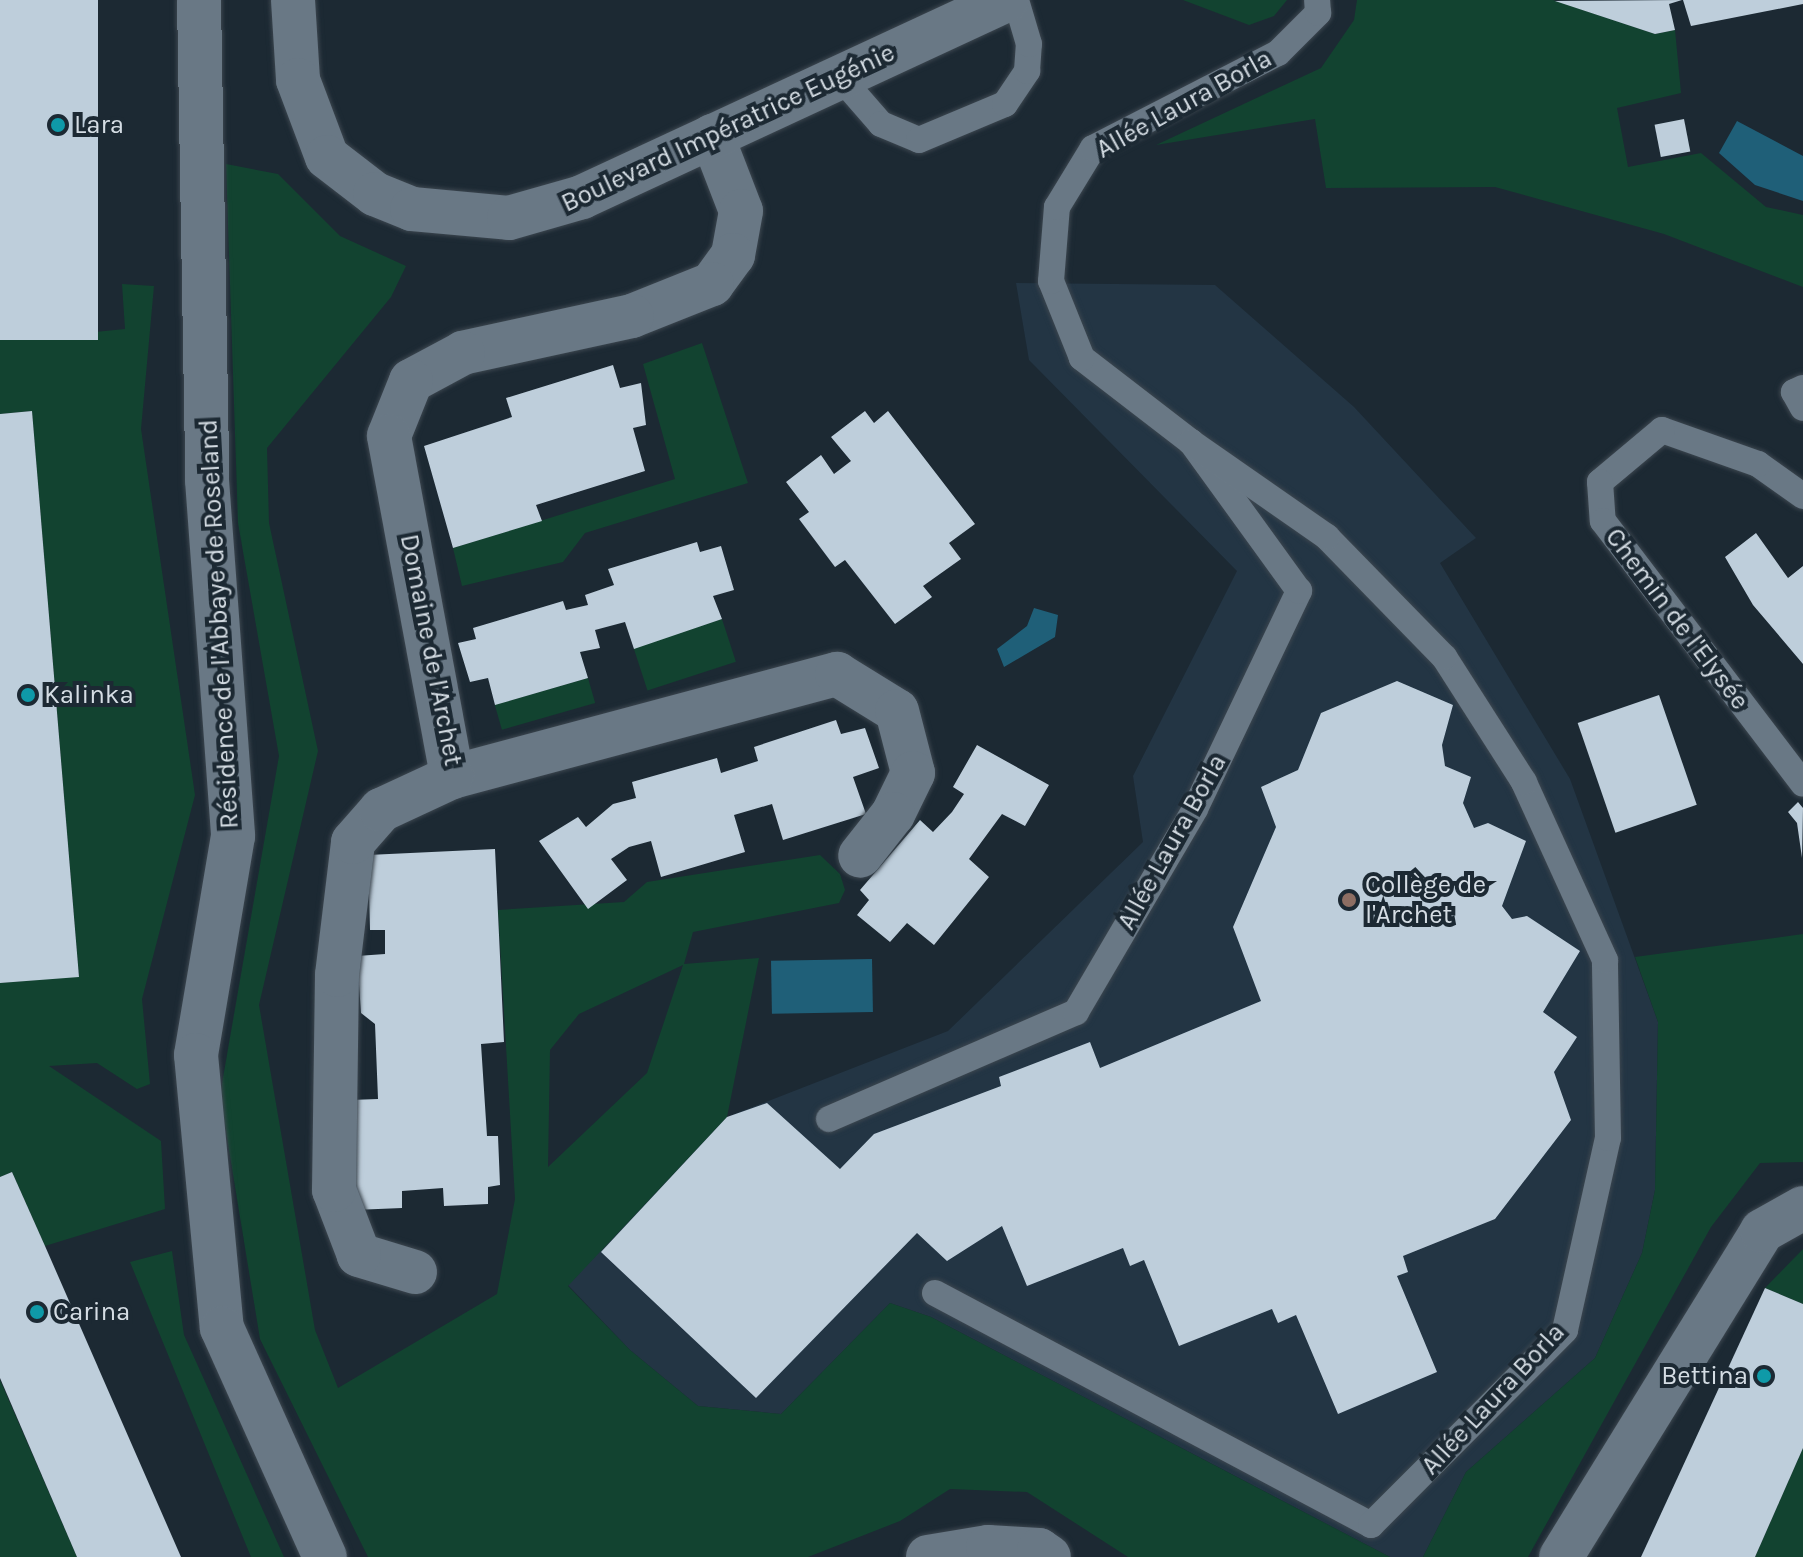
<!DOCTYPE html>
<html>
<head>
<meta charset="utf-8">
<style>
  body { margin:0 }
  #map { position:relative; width:1803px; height:1557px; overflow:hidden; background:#1c2933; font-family:Karla,sans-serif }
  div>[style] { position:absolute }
  .built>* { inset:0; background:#233544 }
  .green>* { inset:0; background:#124330; transform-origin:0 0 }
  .water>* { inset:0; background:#1f5f78; transform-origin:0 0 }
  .building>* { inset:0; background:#becedb; transform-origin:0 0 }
  .roads { filter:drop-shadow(0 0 2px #3c464f) drop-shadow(0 0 2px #3c464f) }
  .service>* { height:26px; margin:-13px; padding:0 13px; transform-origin:13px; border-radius:13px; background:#697885 }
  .minor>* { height:44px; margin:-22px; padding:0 22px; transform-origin:22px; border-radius:22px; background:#697885 }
  .tertiary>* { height:44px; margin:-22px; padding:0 22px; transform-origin:22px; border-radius:22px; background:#697885 }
  .dots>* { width:22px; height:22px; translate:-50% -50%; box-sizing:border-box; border:4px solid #1c2933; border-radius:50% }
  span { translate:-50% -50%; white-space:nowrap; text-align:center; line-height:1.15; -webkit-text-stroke:8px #1c2933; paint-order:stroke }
  .street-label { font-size:26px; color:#d5dde4 }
  .poi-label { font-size:26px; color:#d5dde4 }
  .left { translate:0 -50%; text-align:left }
  .right { translate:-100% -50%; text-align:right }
</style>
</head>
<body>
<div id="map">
  <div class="built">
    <i style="clip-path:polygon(1016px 283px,1215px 285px,1354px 407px,1476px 538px,1440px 563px,1570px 779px,1658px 1022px,1655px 1190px,1642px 1253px,1595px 1358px,1466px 1472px,1423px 1557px,1390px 1557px,931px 1317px,890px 1303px,781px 1414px,698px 1406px,630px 1350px,568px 1285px,727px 1117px,948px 1031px,1143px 842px,1133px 776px,1237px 571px,1029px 360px)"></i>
  </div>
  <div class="green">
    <i style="clip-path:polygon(1183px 0,1287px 0,1274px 16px,1249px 25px)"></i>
    <i style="clip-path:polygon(1357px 0,1553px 0,1655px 34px,1675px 30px,1681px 93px,1617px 108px,1628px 167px,1701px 153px,1766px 207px,1803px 215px,1803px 287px,1664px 234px,1495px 187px,1326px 188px,1315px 119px,1156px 145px,1321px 68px,1354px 20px)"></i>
    <i style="clip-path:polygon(0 32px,25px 339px,125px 329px,122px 284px,154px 286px,141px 429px,195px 795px,142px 999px,150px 1084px,137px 1089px,97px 1063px,49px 1066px,161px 1141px,165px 1209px,45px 1246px,12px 1172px,0 1177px,0 983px,79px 976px,32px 411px,0 414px)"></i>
    <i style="clip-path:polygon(evenodd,226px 164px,278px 174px,340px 236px,406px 266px,391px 297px,267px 448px,269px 523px,318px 751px,259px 1005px,315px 1330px,338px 1388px,497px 1294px,515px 1199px,498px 910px,624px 902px,647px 882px,820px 855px,840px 874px,845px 890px,839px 903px,693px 932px,684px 964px,759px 958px,727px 1117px,568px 1286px,630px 1350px,698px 1406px,781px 1414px,890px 1303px,931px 1317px,1390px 1557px,1128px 1557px,1027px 1492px,950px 1489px,900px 1521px,808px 1557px,368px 1557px,260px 1339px,220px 1095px,279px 756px,238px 523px,226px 164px,683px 965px,647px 1073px,548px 1167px,550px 1050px,579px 1014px,683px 965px)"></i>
    <i style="clip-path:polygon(702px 343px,748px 483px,585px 533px,563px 562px,462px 586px,453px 548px,675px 479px,643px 364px)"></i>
    <i style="left:722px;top:619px;width:45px;height:93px;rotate:72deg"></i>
    <i style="left:588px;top:678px;width:26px;height:97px;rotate:74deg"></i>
    <i style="clip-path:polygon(1803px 934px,1803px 1162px,1760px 1163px,1711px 1227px,1528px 1557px,1423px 1557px,1466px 1472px,1595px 1358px,1642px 1253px,1655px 1190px,1658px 1022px,1635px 957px)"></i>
    <i style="clip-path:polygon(1803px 1249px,1803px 1304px,1765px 1288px)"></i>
    <i style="clip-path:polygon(172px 1251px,184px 1335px,284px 1557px,251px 1557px,130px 1262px)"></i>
    <i style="clip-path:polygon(0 1380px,77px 1557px,0 1557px)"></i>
    <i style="clip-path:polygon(1803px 1448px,1803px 1557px,1755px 1557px)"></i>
  </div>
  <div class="water">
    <i style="clip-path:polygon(1737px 121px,1803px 156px,1803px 201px,1755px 185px,1719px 153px)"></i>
    <i style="clip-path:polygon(1034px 608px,1058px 615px,1055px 637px,1004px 667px,997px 649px,1027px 626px)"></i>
    <i style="left:872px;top:959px;width:53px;height:101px;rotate:89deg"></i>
  </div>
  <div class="building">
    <i style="left:0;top:0;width:98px;height:340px"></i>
    <i style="clip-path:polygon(1682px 0,1669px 4px,1675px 30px,1655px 34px,1555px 1px)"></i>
    <i style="clip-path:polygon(1683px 0,1803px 0,1803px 4px,1691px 26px)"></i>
    <i style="left:1684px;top:119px;width:33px;height:30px;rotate:79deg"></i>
    <i style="clip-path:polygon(613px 365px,620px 388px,641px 383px,646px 425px,633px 428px,645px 471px,536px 505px,542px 521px,453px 548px,424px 446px,512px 417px,506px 398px)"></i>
    <i style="clip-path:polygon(32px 411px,79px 977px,0 983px,0 414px)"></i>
    <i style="clip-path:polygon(865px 411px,874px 423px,888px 411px,975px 524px,949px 543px,961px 559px,923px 586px,932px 597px,895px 624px,845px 560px,835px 567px,799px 519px,809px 512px,786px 482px,821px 455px,834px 474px,851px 461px,831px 437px)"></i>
    <i style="clip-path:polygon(1756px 533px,1788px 578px,1803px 566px,1803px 664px,1753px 605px,1725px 557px)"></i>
    <i style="clip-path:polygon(697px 542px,700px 552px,721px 546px,734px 590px,713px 596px,722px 619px,634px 649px,625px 622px,595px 630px,600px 648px,580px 652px,588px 678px,495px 705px,488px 678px,470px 682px,458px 643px,476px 639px,473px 628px,563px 601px,566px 610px,588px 605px,585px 595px,614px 585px,608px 569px)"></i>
    <i style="clip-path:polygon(1397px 681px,1453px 705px,1442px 745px,1445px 766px,1471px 777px,1463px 803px,1474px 828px,1488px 823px,1526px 841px,1502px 906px,1512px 919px,1527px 916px,1580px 951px,1543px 1012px,1577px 1037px,1554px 1072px,1571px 1120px,1495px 1219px,1403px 1256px,1408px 1272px,1397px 1276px,1437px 1372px,1338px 1414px,1296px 1315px,1278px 1323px,1272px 1309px,1179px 1346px,1144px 1260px,1130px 1266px,1123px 1248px,1027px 1286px,1002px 1226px,947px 1261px,917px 1233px,756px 1398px,601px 1252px,727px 1117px,767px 1103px,840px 1169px,874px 1134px,1001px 1086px,999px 1077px,1090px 1042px,1100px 1068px,1261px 1001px,1233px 927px,1276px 827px,1261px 787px,1298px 770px,1321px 713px)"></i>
    <i style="left:1659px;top:695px;width:116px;height:86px;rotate:71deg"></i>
    <i style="clip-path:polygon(836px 720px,841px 734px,865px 728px,879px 768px,853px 777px,866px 814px,783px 840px,772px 804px,734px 815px,745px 852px,661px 877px,651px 841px,629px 847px,611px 859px,627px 880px,588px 909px,539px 841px,578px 817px,586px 827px,613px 804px,636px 798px,632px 782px,717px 758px,721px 773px,758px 761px,754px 747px)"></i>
    <i style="clip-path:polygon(977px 745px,1049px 785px,1025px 826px,1002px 814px,969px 859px,989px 877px,934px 945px,907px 923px,890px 942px,857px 915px,869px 900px,860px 890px,920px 820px,933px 832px,952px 812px,964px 794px,953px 787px)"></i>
    <i style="clip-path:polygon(1798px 802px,1803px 808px,1802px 858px,1797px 823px,1788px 812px)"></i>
    <i style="clip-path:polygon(495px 849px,504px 1042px,481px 1044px,487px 1136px,498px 1136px,500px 1185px,488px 1187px,488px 1204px,444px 1206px,443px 1188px,402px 1191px,402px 1208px,354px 1210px,350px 1100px,378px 1099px,375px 1024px,361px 1013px,357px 956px,385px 954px,385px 930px,370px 930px,368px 855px)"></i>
    <i style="clip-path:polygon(12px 1172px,45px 1246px,181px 1557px,77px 1557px,0 1378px,0 1177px)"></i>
    <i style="clip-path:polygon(1765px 1288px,1803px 1304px,1803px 1448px,1755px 1557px,1641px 1557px)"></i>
  </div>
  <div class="roads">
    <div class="service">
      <i style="left:840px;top:77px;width:62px;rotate:48.9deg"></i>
      <i style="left:881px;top:124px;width:41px;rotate:22.8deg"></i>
      <i style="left:919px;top:140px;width:93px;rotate:-22.7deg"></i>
      <i style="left:1005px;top:104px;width:40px;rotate:-56deg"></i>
      <i style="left:1027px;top:71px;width:27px;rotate:-86deg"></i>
      <i style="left:1029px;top:44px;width:46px;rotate:-106.5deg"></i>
      <i style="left:1803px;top:388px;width:10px;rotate:156deg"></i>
      <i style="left:1794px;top:392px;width:18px;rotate:61deg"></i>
      <i style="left:1803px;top:496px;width:55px;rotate:-144.6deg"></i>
      <i style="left:1758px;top:464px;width:102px;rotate:-160.5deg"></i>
      <i style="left:1662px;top:430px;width:81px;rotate:140deg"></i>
      <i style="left:1600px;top:482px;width:39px;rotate:86deg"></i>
      <i style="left:1603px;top:521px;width:330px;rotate:52.7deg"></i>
      <i style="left:829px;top:1119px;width:269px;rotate:-23.4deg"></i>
      <i style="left:1076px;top:1012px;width:235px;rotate:-59.6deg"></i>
      <i style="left:1195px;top:809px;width:242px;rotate:-64.5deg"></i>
      <i style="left:1299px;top:591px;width:184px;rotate:-125.9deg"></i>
      <i style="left:1191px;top:442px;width:138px;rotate:-142.4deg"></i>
      <i style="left:1082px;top:358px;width:83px;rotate:-111.9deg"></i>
      <i style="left:1051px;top:281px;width:74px;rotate:-85.4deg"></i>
      <i style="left:1057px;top:207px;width:69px;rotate:-58.6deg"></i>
      <i style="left:1093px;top:148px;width:208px;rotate:-27.2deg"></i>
      <i style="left:1278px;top:53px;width:57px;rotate:-45deg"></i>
      <i style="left:1318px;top:13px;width:13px;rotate:-94deg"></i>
      <i style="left:935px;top:1293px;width:494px;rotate:28deg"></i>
      <i style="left:1371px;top:1525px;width:275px;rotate:-45.1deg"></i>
      <i style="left:1565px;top:1330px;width:197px;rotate:-77.4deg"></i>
      <i style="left:1608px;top:1138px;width:178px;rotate:-91deg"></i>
      <i style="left:1605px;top:960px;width:196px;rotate:-114.5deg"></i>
      <i style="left:1524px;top:782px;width:148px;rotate:-122.6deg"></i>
      <i style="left:1444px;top:657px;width:168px;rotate:-134.3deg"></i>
      <i style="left:1327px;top:537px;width:166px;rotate:-145.1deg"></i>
    </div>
    <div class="minor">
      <i style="left:199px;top:0;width:480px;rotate:89deg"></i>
      <i style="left:207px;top:480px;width:357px;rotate:85.8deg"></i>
      <i style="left:233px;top:836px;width:222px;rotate:99.6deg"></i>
      <i style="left:196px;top:1055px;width:274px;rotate:84.6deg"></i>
      <i style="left:222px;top:1328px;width:251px;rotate:65.8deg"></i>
      <i style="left:712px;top:136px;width:80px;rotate:68.9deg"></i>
      <i style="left:741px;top:211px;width:45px;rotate:100.3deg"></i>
      <i style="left:733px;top:255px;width:36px;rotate:126deg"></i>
      <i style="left:712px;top:284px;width:86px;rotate:158.2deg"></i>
      <i style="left:632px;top:316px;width:173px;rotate:167.7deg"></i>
      <i style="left:463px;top:353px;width:59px;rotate:151.7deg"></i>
      <i style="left:411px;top:381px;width:59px;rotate:111.8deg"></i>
      <i style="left:389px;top:436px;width:347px;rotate:79.5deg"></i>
      <i style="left:452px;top:777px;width:399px;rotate:-15deg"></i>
      <i style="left:837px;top:674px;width:70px;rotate:31.7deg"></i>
      <i style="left:897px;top:711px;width:64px;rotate:75.5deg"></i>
      <i style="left:913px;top:773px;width:46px;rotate:116deg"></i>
      <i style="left:893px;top:814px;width:53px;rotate:128.2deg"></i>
      <i style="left:415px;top:1272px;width:59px;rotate:-163.1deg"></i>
      <i style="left:359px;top:1255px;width:70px;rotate:-111deg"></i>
      <i style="left:334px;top:1190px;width:215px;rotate:-89.2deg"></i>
      <i style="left:337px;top:975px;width:134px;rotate:-83.1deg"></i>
      <i style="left:353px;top:842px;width:43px;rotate:-48.8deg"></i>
      <i style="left:381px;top:810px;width:78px;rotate:-24.9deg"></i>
      <i style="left:928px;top:1557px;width:61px;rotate:-9.5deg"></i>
      <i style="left:988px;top:1547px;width:51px;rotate:3.4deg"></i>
      <i style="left:1039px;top:1550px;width:12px;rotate:35deg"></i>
      <i style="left:1561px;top:1557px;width:383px;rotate:-58.3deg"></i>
      <i style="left:1762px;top:1231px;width:47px;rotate:-29.3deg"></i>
    </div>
    <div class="tertiary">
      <i style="left:293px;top:0;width:80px;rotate:86.4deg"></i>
      <i style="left:298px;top:80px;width:82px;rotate:69.4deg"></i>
      <i style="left:327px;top:157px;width:61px;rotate:37.6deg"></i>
      <i style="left:375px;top:194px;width:40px;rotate:22deg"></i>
      <i style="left:412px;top:209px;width:97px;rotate:5.3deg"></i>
      <i style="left:509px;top:218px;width:76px;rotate:-16deg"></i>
      <i style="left:582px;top:197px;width:468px;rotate:-24.9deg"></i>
    </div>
  </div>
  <div class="dots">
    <i style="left:58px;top:125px;background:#0f9aa8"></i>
    <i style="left:28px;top:695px;background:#0f9aa8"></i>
    <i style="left:1349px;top:900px;background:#8d6e63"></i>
    <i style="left:37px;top:1312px;background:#0f9aa8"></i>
    <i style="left:1764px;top:1376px;background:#0f9aa8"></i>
  </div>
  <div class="street-label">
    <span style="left:1184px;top:104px;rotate:-29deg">Allée Laura Borla</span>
    <span style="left:728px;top:128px;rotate:-25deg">Boulevard Impératrice Eugénie</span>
    <span style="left:1677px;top:619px;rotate:53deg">Chemin de l'Elysée</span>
    <span style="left:219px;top:624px;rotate:-93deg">Résidence de l'Abbaye de Roseland</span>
    <span style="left:431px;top:650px;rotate:79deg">Domaine de l'Archet</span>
    <span style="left:1172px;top:842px;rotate:-61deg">Allée Laura Borla</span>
    <span style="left:1493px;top:1399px;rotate:-47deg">Allée Laura Borla</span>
  </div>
  <div class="poi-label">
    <span class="left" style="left:74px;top:125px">Lara</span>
    <span class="left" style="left:44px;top:695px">Kalinka</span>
    <span class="left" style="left:1365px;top:900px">Collège de<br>l'Archet</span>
    <span class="left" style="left:53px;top:1312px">Carina</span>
    <span class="right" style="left:1748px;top:1376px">Bettina</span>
  </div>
</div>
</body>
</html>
